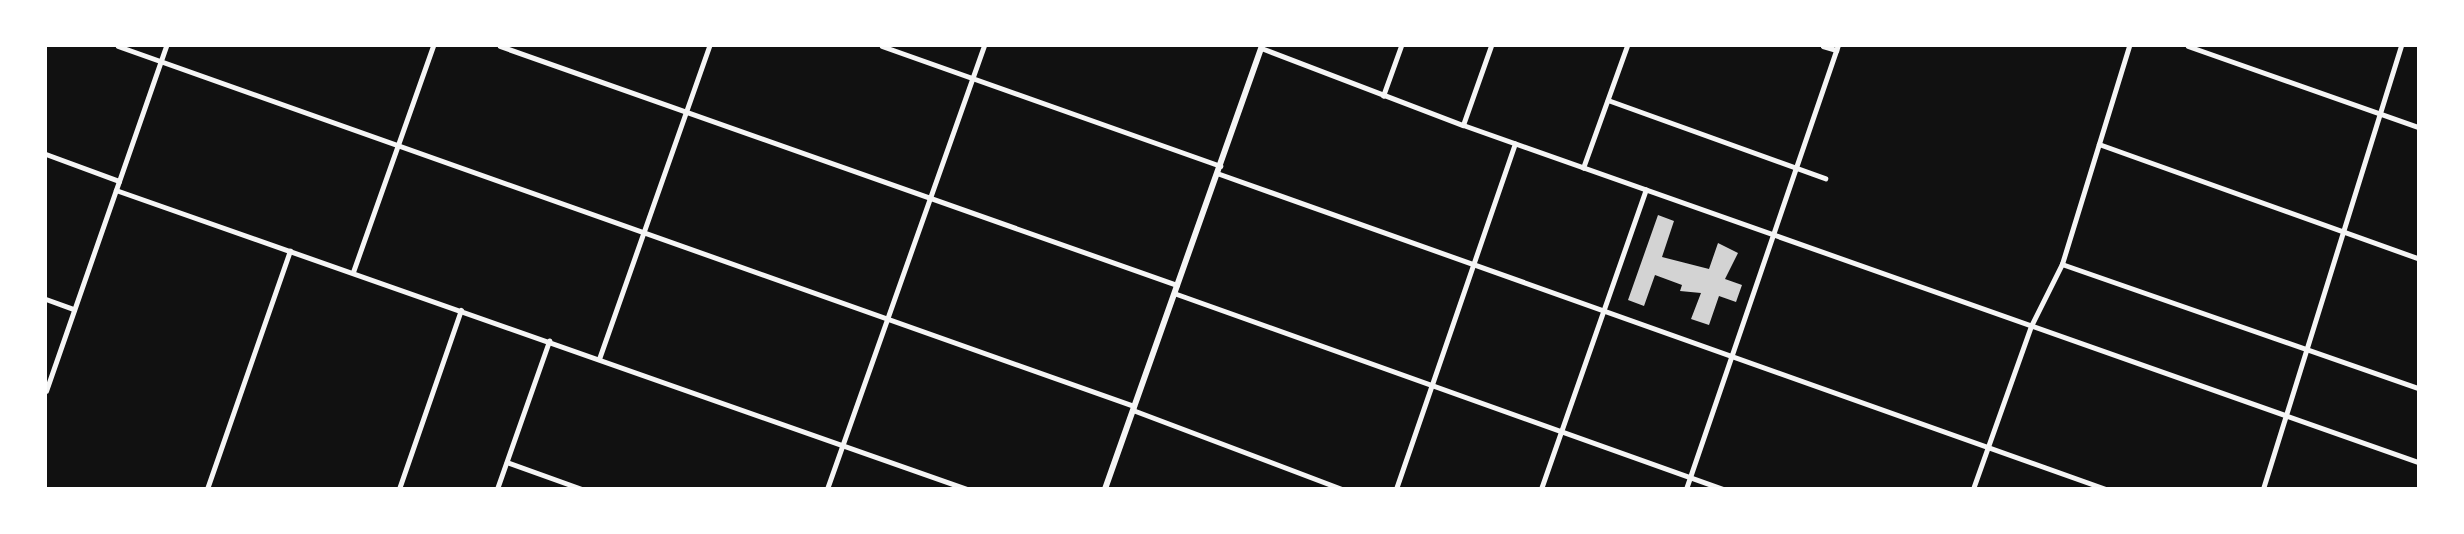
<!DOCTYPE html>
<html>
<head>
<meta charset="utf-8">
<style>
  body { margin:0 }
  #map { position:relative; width:2464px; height:534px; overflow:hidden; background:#111; font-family:Ubuntu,sans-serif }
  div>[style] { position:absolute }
  .building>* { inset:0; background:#d3d3d3 }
  .minor>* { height:4.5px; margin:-2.25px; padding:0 2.25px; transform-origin:2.25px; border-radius:2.25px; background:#f5f5f5 }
  .tertiary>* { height:5px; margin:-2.5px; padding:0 2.5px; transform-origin:2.5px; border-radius:2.5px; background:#f5f5f5 }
  .secondary>* { height:6px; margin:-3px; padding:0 3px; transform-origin:3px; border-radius:3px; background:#f5f5f5 }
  span { translate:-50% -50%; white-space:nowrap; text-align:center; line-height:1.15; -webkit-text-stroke:5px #fff; paint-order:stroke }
  .frame { position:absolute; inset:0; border:47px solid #fff; pointer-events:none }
</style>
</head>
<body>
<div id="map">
  <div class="building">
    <i style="clip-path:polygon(1658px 215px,1674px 221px,1662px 257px,1709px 269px,1718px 243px,1738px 253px,1725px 279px,1742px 285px,1736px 302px,1719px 296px,1709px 325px,1691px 319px,1701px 293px,1680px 291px,1682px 285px,1655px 275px,1644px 306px,1628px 300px)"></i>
  </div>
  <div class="minor">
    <i style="left:118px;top:46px;width:1078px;rotate:19.51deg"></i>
    <i style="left:500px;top:46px;width:718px;rotate:19.44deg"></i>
    <i style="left:882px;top:46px;width:359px;rotate:19.5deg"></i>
    <i style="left:1823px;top:46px;width:14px;rotate:17deg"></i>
    <i style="left:2188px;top:46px;width:244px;rotate:19.4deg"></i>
    <i style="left:1383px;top:96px;width:53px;rotate:-70.2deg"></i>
    <i style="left:1608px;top:100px;width:231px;rotate:19.8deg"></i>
    <i style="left:1463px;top:125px;width:84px;rotate:-70.5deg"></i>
    <i style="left:2099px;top:144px;width:339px;rotate:19.7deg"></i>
    <i style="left:46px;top:154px;width:78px;rotate:20.3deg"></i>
    <i style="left:1583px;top:168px;width:130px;rotate:-70.2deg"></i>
    <i style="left:1217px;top:173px;width:943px;rotate:19.57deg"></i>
    <i style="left:116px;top:190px;width:902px;rotate:19.36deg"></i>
    <i style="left:2062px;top:264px;width:377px;rotate:19.2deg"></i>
    <i style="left:353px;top:272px;width:240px;rotate:-70.5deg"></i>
    <i style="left:1174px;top:293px;width:583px;rotate:19.65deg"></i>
    <i style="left:46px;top:299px;width:30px;rotate:20deg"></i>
    <i style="left:599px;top:359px;width:332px;rotate:-70.6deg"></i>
    <i style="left:46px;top:391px;width:365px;rotate:-70.8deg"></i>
    <i style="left:1133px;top:410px;width:223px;rotate:20.7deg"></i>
    <i style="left:507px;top:462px;width:80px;rotate:19.8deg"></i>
    <i style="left:207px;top:489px;width:252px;rotate:-70.8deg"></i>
    <i style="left:399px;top:489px;width:189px;rotate:-70.9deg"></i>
    <i style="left:497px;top:489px;width:157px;rotate:-70.6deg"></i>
    <i style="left:827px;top:489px;width:470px;rotate:-70.5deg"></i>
    <i style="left:1396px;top:489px;width:365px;rotate:-71deg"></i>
    <i style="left:1541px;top:489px;width:317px;rotate:-70.7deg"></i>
    <i style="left:1686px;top:489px;width:468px;rotate:-71.1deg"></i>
    <i style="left:1973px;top:489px;width:173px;rotate:-70.4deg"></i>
    <i style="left:2031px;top:326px;width:69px;rotate:-63.4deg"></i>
    <i style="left:2062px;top:264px;width:228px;rotate:-72.9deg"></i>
    <i style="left:2263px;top:489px;width:464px;rotate:-72.7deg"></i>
  </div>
  <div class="tertiary">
    <i style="left:1261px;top:48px;width:216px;rotate:20.9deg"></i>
    <i style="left:1463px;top:125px;width:1013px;rotate:19.44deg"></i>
  </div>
  <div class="secondary">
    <i style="left:1105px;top:489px;width:470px;rotate:-70.5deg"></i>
  </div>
  <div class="frame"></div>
</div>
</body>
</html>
